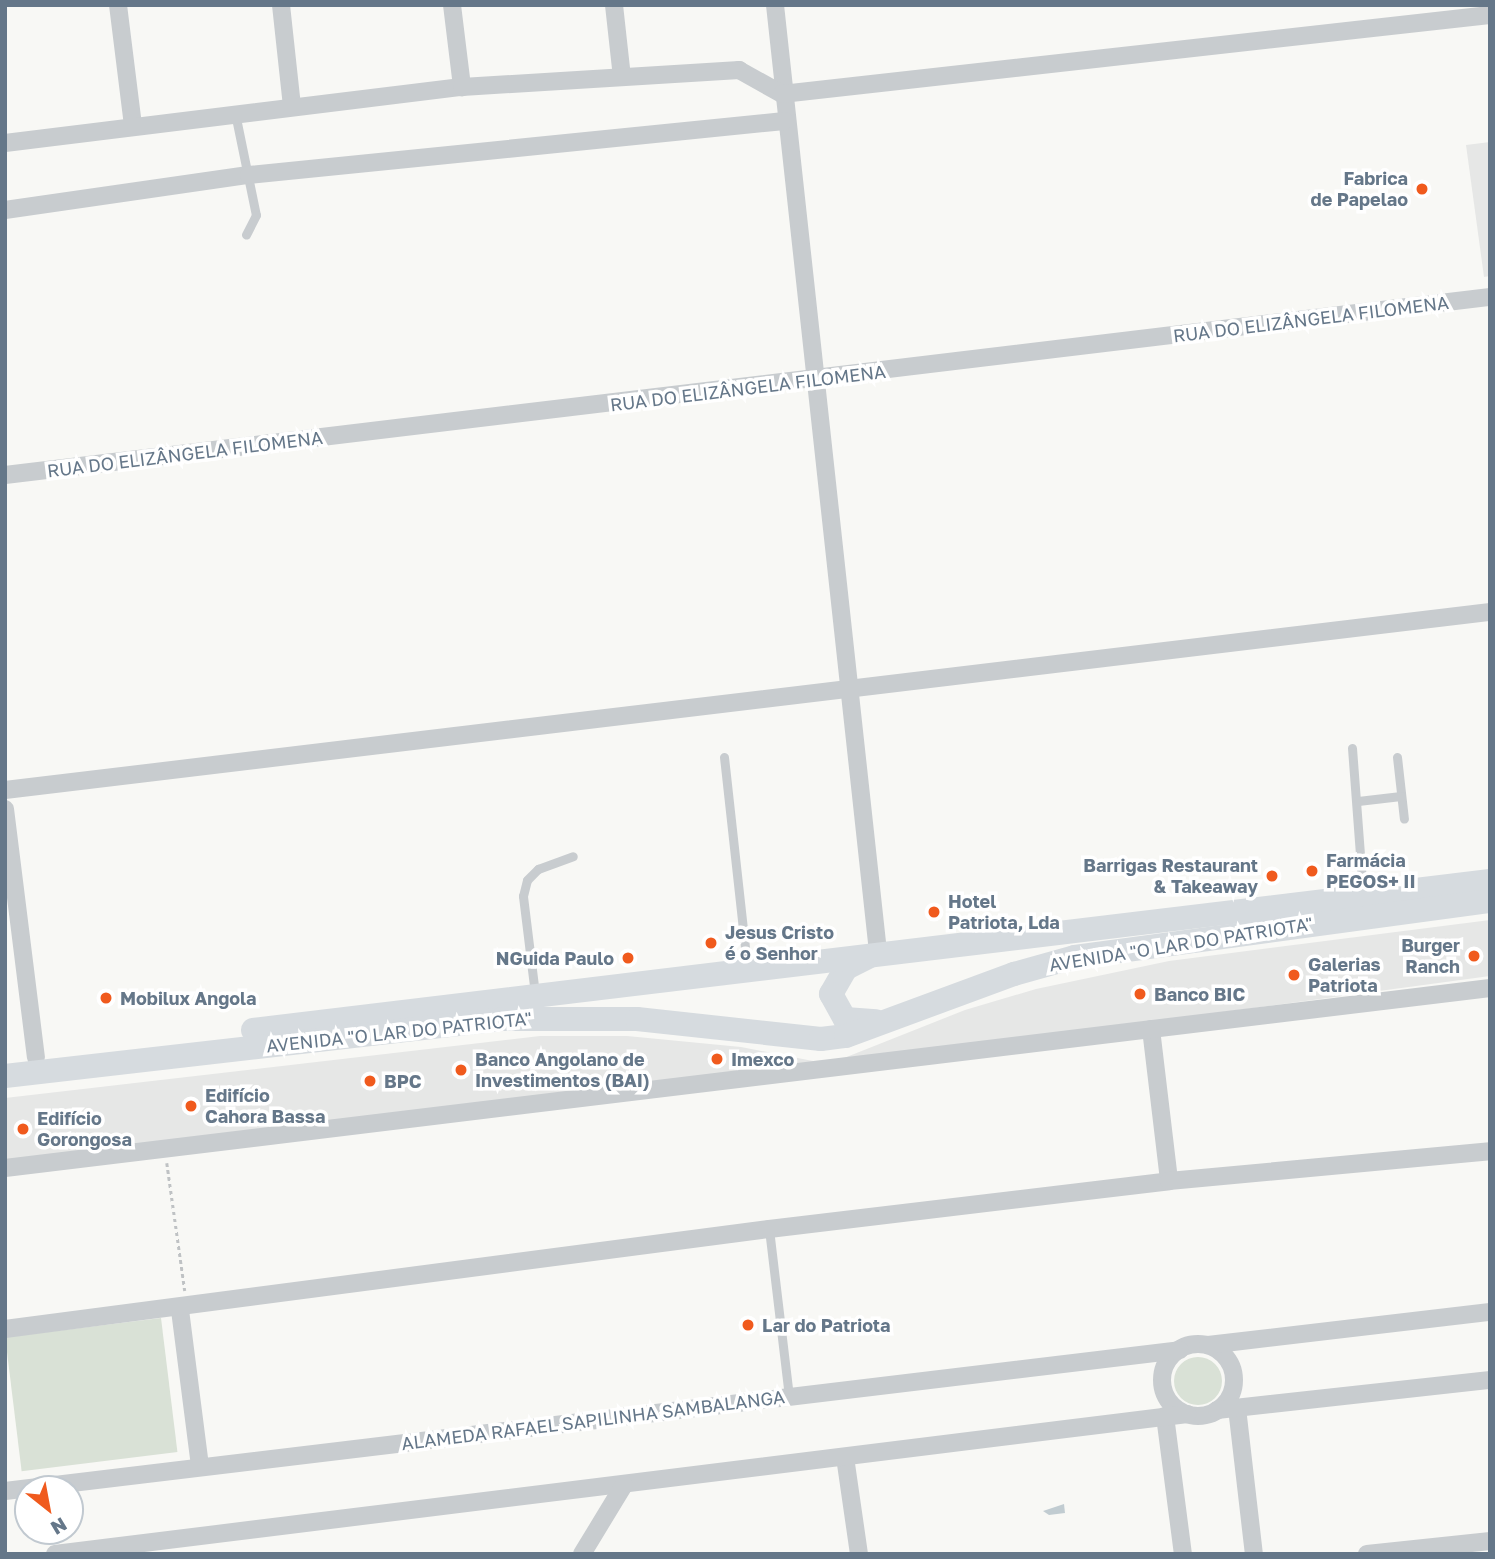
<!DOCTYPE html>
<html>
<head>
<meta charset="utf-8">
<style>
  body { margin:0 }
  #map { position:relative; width:1495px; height:1559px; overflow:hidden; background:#f8f8f5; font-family:"Golos Text",sans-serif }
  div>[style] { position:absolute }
  .built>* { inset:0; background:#e6e7e6 }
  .green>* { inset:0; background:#d9e1d6; transform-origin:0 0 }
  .round { border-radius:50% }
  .water>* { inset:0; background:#c1ccd1 }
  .path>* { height:2.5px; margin-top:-1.25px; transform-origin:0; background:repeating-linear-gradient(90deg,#bfc2c4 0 3.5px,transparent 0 7px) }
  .service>* { height:9px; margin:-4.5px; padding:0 4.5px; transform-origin:4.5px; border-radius:4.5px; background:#c8cccf }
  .minor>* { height:18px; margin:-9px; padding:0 9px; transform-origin:9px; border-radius:9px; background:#c8cccf }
  .minor>.ring { margin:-9px; padding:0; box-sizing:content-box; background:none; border:18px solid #c8cccf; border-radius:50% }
  .secondary>* { height:24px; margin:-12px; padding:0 12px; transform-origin:12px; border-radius:12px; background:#d6dbdf }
  .dots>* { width:19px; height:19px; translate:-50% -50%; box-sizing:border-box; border:4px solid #fff; border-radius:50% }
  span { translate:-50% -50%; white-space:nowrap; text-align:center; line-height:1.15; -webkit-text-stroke:7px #fff; paint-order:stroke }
  .poi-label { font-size:18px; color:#657789; font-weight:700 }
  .right { translate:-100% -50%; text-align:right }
  .left { translate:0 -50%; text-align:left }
  .street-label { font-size:18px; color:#657789 }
  .frame { position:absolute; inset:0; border:7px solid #657789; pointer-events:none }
  .north { position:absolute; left:14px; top:1475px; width:70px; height:70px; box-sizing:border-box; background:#fff; border:2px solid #c1c9d0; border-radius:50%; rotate:149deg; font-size:19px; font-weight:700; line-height:28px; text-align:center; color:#657789 }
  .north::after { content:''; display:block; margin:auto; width:24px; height:32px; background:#f05a1d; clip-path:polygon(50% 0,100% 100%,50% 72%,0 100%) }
</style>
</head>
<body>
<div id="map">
  <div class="built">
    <i style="clip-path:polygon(1490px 142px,1490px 276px,1484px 277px,1466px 145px)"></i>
    <i style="clip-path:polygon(1490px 920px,1490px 976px,839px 1064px,5px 1161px,5px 1098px,540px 1036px,627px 1036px,741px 1047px,813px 1061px,839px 1060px,965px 1010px,1036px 989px,1169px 961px)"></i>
  </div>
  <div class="green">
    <i style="left:161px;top:1318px;width:135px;height:157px;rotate:83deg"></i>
    <i class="round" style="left:1174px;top:1357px;width:48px;height:48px"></i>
  </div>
  <div class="water">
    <i style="clip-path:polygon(1064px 1504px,1065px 1513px,1049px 1515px,1043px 1511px)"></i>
  </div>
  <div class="path">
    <i style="left:167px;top:1163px;width:129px;rotate:82deg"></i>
  </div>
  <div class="service">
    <i style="left:235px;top:113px;width:104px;rotate:78.4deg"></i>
    <i style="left:256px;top:215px;width:22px;rotate:117deg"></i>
    <i style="left:1352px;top:748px;width:147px;rotate:85.7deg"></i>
    <i style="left:724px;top:757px;width:211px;rotate:83.7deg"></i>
    <i style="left:1397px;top:757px;width:62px;rotate:83.6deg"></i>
    <i style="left:1358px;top:801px;width:43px;rotate:-6.6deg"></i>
    <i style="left:535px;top:994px;width:99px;rotate:-97deg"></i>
    <i style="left:523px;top:896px;width:16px;rotate:-76deg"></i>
    <i style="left:527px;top:880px;width:16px;rotate:-45deg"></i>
    <i style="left:538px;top:869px;width:37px;rotate:-20deg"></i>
    <i style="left:769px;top:1229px;width:168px;rotate:83.2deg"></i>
  </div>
  <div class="minor">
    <i style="left:118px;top:5px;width:122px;rotate:82.9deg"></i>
    <i style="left:281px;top:5px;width:102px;rotate:83.8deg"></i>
    <i style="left:452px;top:5px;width:83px;rotate:83deg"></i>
    <i style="left:614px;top:5px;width:72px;rotate:83.7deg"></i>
    <i style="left:775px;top:5px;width:953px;rotate:83.79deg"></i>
    <i style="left:5px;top:143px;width:460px;rotate:-7deg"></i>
    <i style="left:462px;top:87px;width:278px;rotate:-3.5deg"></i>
    <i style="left:739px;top:70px;width:49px;rotate:29.2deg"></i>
    <i style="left:782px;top:94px;width:712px;rotate:-6.37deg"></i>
    <i style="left:5px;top:210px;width:246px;rotate:-8.2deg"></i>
    <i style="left:249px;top:175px;width:538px;rotate:-5.76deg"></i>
    <i style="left:5px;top:475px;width:1496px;rotate:-6.84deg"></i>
    <i style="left:5px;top:790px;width:1496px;rotate:-6.84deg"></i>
    <i style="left:5px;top:809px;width:250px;rotate:82.9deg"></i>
    <i style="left:1151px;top:1029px;width:153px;rotate:83.2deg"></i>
    <i style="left:5px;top:1168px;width:1496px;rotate:-6.91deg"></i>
    <i style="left:180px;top:1310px;width:158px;rotate:82.7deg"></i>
    <i style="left:5px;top:1329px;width:771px;rotate:-7.46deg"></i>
    <i style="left:769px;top:1229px;width:403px;rotate:-6.8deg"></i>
    <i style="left:1169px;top:1181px;width:322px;rotate:-5.3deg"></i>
    <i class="ring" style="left:1162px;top:1344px;width:54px;height:54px"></i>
    <i style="left:1208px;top:1345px;width:284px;rotate:-6.7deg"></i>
    <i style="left:1237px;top:1408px;width:147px;rotate:83.4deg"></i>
    <i style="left:1217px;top:1410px;width:275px;rotate:-6.3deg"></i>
    <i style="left:1165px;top:1416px;width:139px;rotate:82.6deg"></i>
    <i style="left:845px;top:1457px;width:98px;rotate:81.8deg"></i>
    <i style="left:5px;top:1491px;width:1183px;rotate:-6.84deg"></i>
    <i style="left:55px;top:1554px;width:1141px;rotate:-7.05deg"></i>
    <i style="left:582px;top:1554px;width:81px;rotate:-58.7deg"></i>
    <i style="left:1367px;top:1554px;width:124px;rotate:-6deg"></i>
  </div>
  <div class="secondary">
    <i style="left:868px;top:957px;width:25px;rotate:153deg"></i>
    <i style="left:846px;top:968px;width:30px;rotate:120deg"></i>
    <i style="left:831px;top:994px;width:29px;rotate:61deg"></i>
    <i style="left:845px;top:1019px;width:31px;rotate:4deg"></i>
    <i style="left:253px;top:1030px;width:1246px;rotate:-6.87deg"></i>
    <i style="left:5px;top:1076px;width:500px;rotate:-6.54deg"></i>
    <i style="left:502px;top:1019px;width:135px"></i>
    <i style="left:637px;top:1019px;width:185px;rotate:6.2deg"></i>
    <i style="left:821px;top:1039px;width:25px;rotate:-7deg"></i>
    <i style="left:846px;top:1036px;width:179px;rotate:-20.3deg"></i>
    <i style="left:1014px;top:974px;width:63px;rotate:-15.6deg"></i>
    <i style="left:1075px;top:957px;width:419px;rotate:-7.7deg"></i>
  </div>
  <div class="dots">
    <i style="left:1422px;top:189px;background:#f05a1d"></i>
    <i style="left:1312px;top:871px;background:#f05a1d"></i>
    <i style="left:1272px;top:876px;background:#f05a1d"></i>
    <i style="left:934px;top:912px;background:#f05a1d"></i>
    <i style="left:711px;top:943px;background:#f05a1d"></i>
    <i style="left:1474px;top:956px;background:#f05a1d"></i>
    <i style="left:628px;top:958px;background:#f05a1d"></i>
    <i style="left:1294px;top:975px;background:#f05a1d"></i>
    <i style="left:1140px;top:994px;background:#f05a1d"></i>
    <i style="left:106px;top:998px;background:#f05a1d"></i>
    <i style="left:717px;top:1059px;background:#f05a1d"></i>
    <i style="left:461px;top:1070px;background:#f05a1d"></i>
    <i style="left:370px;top:1081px;background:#f05a1d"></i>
    <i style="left:191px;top:1106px;background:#f05a1d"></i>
    <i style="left:23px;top:1129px;background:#f05a1d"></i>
    <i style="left:748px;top:1325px;background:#f05a1d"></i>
  </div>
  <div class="poi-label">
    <span class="right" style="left:1408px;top:189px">Fabrica<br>de Papelao</span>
    <span class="left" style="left:1326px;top:871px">Farmácia<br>PEGOS+ II</span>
    <span class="right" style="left:1258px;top:876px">Barrigas Restaurant<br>&amp; Takeaway</span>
    <span class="left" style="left:948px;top:912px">Hotel<br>Patriota, Lda</span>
    <span class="left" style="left:725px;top:943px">Jesus Cristo<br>é o Senhor</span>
    <span class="right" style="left:1460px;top:956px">Burger<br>Ranch</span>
    <span class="right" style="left:614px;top:958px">NGuida Paulo</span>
    <span class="left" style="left:1308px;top:975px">Galerias<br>Patriota</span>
    <span class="left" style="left:1154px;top:994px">Banco BIC</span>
    <span class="left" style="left:120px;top:998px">Mobilux Angola</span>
    <span class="left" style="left:731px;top:1059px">Imexco</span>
    <span class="left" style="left:475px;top:1070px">Banco Angolano de<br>Investimentos (BAI)</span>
    <span class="left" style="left:384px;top:1081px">BPC</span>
    <span class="left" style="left:205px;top:1106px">Edifício<br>Cahora Bassa</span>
    <span class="left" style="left:37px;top:1129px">Edifício<br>Gorongosa</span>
    <span class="left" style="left:762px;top:1325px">Lar do Patriota</span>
  </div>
  <div class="street-label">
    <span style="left:1311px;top:319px;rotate:-7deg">RUA DO ELIZÂNGELA FILOMENA</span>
    <span style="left:748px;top:388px;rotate:-7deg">RUA DO ELIZÂNGELA FILOMENA</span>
    <span style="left:185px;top:454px;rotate:-7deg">RUA DO ELIZÂNGELA FILOMENA</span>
    <span style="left:1181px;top:944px;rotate:-9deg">AVENIDA "O LAR DO PATRIOTA"</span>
    <span style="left:399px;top:1032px;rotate:-6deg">AVENIDA "O LAR DO PATRIOTA"</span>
    <span style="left:593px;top:1420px;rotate:-7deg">ALAMEDA RAFAEL SAPILINHA SAMBALANGA</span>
  </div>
  <div class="frame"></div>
  <div class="north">N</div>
</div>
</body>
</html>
